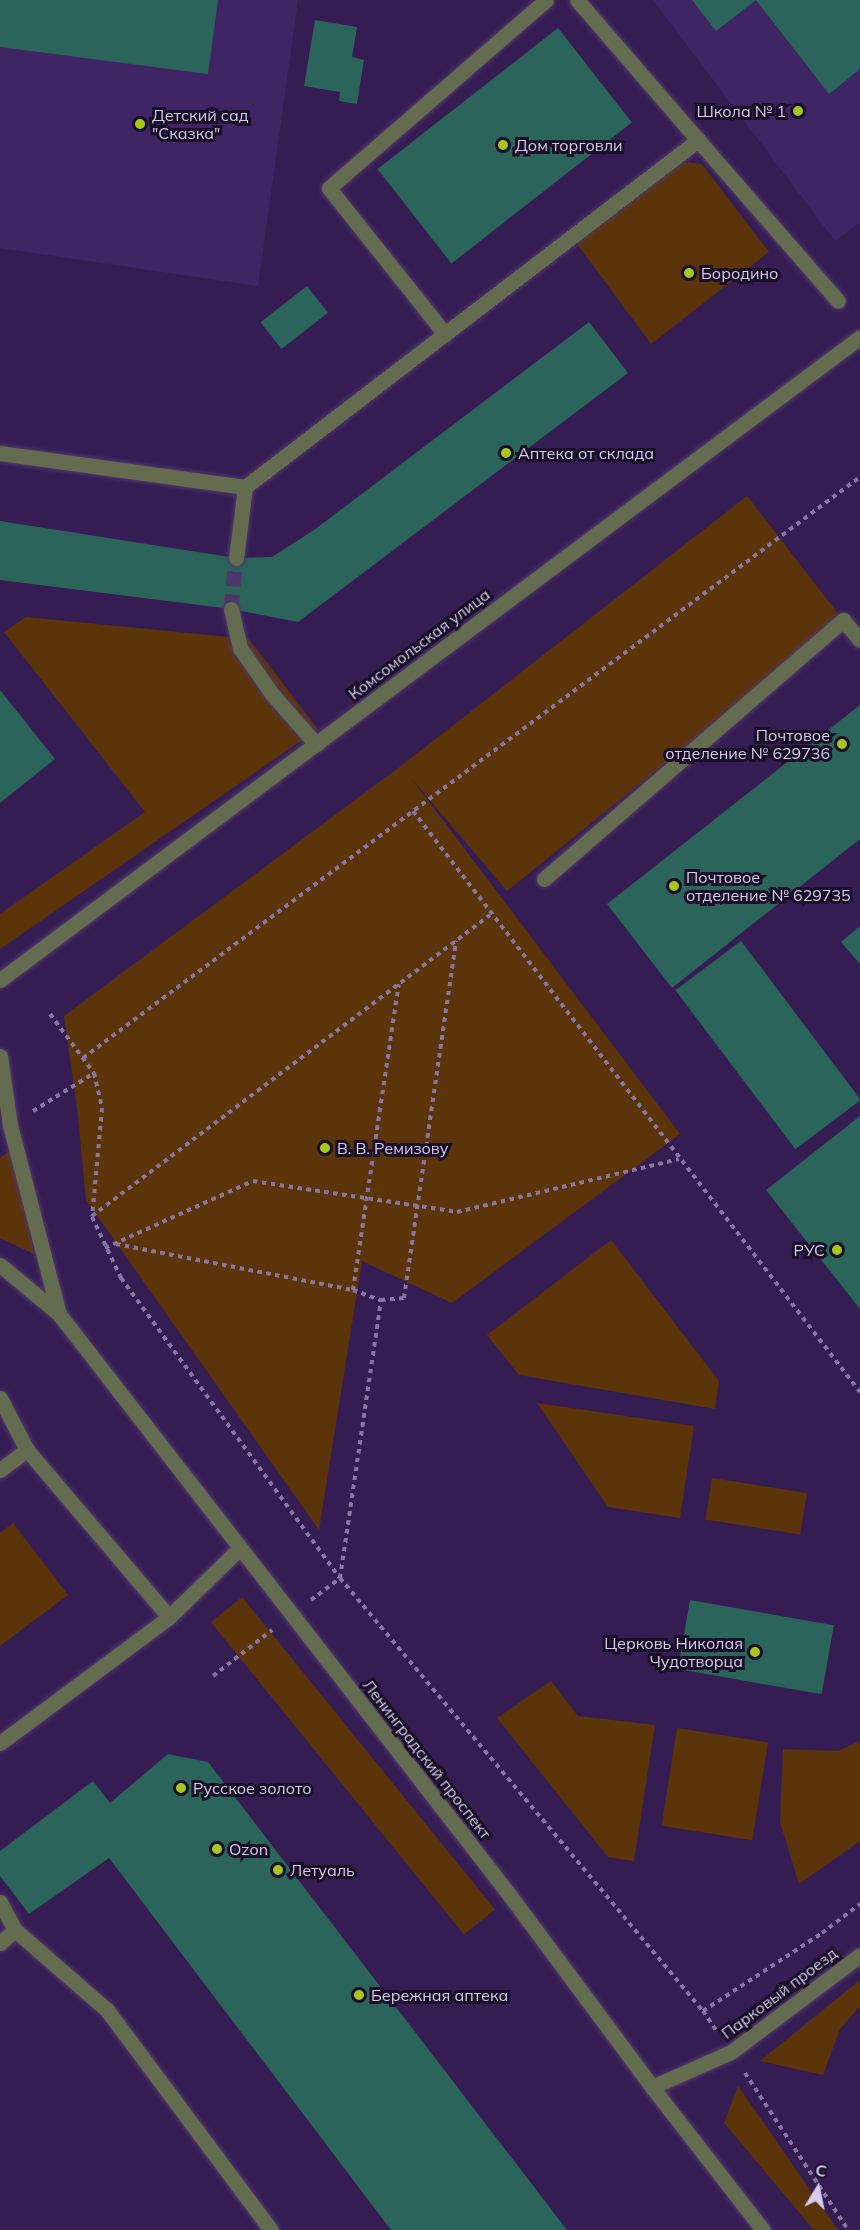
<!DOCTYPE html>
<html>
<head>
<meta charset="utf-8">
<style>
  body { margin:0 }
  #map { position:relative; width:860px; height:2230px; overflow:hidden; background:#351d54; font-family:Mulish,sans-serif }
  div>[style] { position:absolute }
  .built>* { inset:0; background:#402564 }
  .green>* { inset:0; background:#5c340a; transform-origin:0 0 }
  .building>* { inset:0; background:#2a645a; transform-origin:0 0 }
  .minor-tunnel>* { height:15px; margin-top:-7.5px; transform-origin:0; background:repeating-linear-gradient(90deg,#4d376b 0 15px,transparent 0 23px) }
  .path>* { height:4px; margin-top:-2px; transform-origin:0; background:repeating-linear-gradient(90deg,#8776a2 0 4.5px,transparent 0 9px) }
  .roads { filter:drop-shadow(0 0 2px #4f396c) drop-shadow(0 0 2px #4f396c) }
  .minor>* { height:15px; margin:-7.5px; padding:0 7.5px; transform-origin:7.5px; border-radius:7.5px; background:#646c50 }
  .dots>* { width:16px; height:16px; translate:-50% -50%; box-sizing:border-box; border:3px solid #190f27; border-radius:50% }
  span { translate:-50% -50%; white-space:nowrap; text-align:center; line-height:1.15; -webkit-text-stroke:6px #190f27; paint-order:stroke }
  .poi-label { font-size:16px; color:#d6cbed }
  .right { translate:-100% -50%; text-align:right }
  .left { translate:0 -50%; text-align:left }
  .street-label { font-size:16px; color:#d6cbed }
  .north { position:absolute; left:788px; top:2158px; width:60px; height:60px; -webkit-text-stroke:4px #190f27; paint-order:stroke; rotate:10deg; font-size:16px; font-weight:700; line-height:24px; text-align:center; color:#d6cbed }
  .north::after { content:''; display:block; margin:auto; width:21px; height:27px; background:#d6cbed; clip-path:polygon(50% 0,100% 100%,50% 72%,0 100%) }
</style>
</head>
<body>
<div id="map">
  <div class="built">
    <i style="clip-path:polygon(0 0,298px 0,258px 286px,0 248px)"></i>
    <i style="clip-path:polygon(653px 0,860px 0,860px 222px,835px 241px)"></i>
  </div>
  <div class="green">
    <i style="clip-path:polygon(677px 161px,702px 164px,769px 252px,651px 344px,575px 241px)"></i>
    <i style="clip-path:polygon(747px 496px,843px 620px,507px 891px,411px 778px,680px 1134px,452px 1303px,362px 1261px,319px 1530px,86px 1200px,77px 1108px,64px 1016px,401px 766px)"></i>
    <i style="clip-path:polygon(26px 617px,249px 639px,318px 729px,0 949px,0 914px,145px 812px,4px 632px)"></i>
    <i style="clip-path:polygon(13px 1149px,34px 1254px,0 1238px,0 1158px)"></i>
    <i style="clip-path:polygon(611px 1240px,719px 1381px,715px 1409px,519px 1375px,487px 1335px)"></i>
    <i style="clip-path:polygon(537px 1403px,694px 1426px,680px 1518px,608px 1507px)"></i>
    <i style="left:712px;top:1478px;width:96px;height:42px;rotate:9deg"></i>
    <i style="clip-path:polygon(13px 1523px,68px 1595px,0 1646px,0 1533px)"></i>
    <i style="left:242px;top:1597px;width:402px;height:40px;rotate:51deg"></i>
    <i style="clip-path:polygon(551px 1681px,578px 1716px,655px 1725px,634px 1861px,608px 1857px,497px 1718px)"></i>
    <i style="left:677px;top:1728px;width:92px;height:99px;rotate:9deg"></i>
    <i style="clip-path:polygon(860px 1741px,860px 1841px,799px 1884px,780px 1822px,783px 1749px,838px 1751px)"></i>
    <i style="clip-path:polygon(860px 1980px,860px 2006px,840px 2029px,823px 2075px,760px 2061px)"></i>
    <i style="clip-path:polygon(738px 2086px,838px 2230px,814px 2230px,724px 2123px)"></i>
  </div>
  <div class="building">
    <i style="clip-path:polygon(0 0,218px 0,208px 74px,0 47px)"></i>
    <i style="clip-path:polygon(692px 0,756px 0,716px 31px)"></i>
    <i style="clip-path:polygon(756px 0,860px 0,860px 69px,829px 94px)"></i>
    <i style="clip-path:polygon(315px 20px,357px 27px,352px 57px,364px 60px,357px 104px,339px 101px,340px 92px,304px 86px)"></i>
    <i style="left:558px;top:28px;width:120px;height:229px;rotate:52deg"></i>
    <i style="left:307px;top:286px;width:34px;height:59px;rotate:52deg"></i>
    <i style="clip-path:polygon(589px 322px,628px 373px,298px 622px,231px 609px,0 580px,0 521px,236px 558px,272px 557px,314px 530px)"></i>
    <i style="clip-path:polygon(0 690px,55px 759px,0 803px)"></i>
    <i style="clip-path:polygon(860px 705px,860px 839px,672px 988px,607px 904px)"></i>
    <i style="clip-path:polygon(860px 926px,860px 964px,841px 942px)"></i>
    <i style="left:741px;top:941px;width:199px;height:82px;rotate:53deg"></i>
    <i style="clip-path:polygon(860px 1116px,860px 1309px,766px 1190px)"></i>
    <i style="left:690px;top:1600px;width:146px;height:70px;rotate:10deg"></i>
    <i style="clip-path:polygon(168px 1754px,208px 1762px,567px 2230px,391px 2230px,109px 1858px,29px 1914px,0 1876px,0 1851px,93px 1781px,110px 1803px)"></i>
  </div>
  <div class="minor-tunnel">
    <i style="left:231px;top:609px;width:51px;rotate:-84.4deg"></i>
  </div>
  <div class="path">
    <i style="left:413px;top:811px;width:733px;rotate:52.43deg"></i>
    <i style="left:50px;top:1014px;width:74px;rotate:53.3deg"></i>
    <i style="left:94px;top:1073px;width:36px;rotate:77deg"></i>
    <i style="left:102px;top:1108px;width:109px;rotate:95.2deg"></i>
    <i style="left:92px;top:1217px;width:68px;rotate:64.6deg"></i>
    <i style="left:121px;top:1278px;width:371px;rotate:53.9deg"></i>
    <i style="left:340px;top:1578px;width:565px;rotate:50.03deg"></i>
    <i style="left:703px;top:2011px;width:25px;rotate:56deg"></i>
    <i style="left:83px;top:1058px;width:970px;rotate:-36.79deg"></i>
    <i style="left:33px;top:1111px;width:72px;rotate:-31.9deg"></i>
    <i style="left:92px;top:1216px;width:499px;rotate:-37.1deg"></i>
    <i style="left:116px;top:1244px;width:241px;rotate:11deg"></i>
    <i style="left:353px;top:1290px;width:309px;rotate:-81.5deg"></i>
    <i style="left:105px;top:1248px;width:162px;rotate:-24.4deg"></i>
    <i style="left:253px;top:1181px;width:206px;rotate:8.6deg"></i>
    <i style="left:457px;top:1212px;width:228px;rotate:-13.4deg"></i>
    <i style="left:353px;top:1290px;width:30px;rotate:20deg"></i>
    <i style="left:381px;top:1300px;width:23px;rotate:-5deg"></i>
    <i style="left:404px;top:1298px;width:361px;rotate:-81.7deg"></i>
    <i style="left:311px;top:1600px;width:36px;rotate:-37deg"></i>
    <i style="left:340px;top:1578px;width:281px;rotate:-81.6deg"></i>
    <i style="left:213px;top:1676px;width:75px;rotate:-37.9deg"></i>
    <i style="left:703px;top:2011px;width:142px;rotate:-33.2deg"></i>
    <i style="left:822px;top:1933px;width:48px;rotate:-37.3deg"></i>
    <i style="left:745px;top:2073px;width:188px;rotate:56.7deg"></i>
  </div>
  <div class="roads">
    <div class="minor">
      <i style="left:698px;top:140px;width:213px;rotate:49deg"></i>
      <i style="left:445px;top:334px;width:186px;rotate:-128.5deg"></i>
      <i style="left:329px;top:188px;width:287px;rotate:-40.9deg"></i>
      <i style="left:0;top:453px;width:247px;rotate:7.9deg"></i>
      <i style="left:245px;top:487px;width:571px;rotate:-37.45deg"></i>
      <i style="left:698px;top:140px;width:185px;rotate:-130.8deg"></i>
      <i style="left:236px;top:558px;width:72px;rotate:-82.8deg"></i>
      <i style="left:231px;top:609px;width:40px;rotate:77deg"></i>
      <i style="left:240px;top:648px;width:56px;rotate:55.2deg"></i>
      <i style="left:272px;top:694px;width:67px;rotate:48.7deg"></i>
      <i style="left:544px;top:879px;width:396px;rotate:-40.9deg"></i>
      <i style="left:843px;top:620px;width:26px;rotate:50deg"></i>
      <i style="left:0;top:980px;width:1074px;rotate:-36.78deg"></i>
      <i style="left:0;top:1056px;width:70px;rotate:81.8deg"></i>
      <i style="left:10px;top:1125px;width:195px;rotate:75.5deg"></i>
      <i style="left:0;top:1265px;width:77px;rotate:39.7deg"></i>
      <i style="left:59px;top:1314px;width:733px;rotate:52.21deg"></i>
      <i style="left:508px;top:1893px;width:242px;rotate:53.4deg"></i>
      <i style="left:652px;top:2087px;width:181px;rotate:52.2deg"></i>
      <i style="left:0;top:1398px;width:59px;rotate:62.6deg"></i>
      <i style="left:0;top:1470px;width:34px;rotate:-37deg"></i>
      <i style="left:27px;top:1450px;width:219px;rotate:49.6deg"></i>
      <i style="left:0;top:1743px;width:211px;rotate:-36.7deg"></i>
      <i style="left:169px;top:1617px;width:98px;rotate:-44.2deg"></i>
      <i style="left:0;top:1902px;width:32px;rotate:62deg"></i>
      <i style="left:15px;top:1930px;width:122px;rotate:41deg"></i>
      <i style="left:107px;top:2010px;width:274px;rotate:53.3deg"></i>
      <i style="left:0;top:1943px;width:20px;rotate:-41deg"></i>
      <i style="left:652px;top:2087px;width:86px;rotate:-23.9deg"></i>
      <i style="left:731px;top:2052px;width:161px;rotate:-36.9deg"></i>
    </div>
  </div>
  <div class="dots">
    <i style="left:798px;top:111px;background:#a7c71e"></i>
    <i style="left:140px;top:124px;background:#a7c71e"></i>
    <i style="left:503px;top:145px;background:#a7c71e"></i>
    <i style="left:689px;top:273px;background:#a7c71e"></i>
    <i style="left:506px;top:453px;background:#a7c71e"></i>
    <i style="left:842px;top:744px;background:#a7c71e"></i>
    <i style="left:674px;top:886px;background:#a7c71e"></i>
    <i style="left:325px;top:1148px;background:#a7c71e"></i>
    <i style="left:837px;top:1250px;background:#a7c71e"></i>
    <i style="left:755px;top:1652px;background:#a7c71e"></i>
    <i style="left:181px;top:1788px;background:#a7c71e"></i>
    <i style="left:217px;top:1849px;background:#a7c71e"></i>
    <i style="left:278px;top:1870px;background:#a7c71e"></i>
    <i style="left:359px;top:1995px;background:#a7c71e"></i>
  </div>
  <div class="poi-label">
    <span class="right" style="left:786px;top:111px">Школа № 1</span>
    <span class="left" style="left:152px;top:124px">Детский сад<br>"Сказка"</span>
    <span class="left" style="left:515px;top:145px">Дом торговли</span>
    <span class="left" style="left:701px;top:273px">Бородино</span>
    <span class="left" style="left:518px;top:453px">Аптека от склада</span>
    <span class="right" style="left:830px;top:744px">Почтовое<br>отделение № 629736</span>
    <span class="left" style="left:686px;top:886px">Почтовое<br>отделение № 629735</span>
    <span class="left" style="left:337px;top:1148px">В. В. Ремизову</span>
    <span class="right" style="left:825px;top:1250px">РУС</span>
    <span class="right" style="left:743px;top:1652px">Церковь Николая<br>Чудотворца</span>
    <span class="left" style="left:193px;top:1788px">Русское золото</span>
    <span class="left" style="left:229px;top:1849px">Ozon</span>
    <span class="left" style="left:290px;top:1870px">Летуаль</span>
    <span class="left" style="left:371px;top:1995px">Бережная аптека</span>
  </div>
  <div class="street-label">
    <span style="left:419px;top:644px;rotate:-37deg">Комсомольская улица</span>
    <span style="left:427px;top:1759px;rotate:52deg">Ленинградский проспект</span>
    <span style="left:779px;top:1993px;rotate:-37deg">Парковый проезд</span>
  </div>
  <div class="north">С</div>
</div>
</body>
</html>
